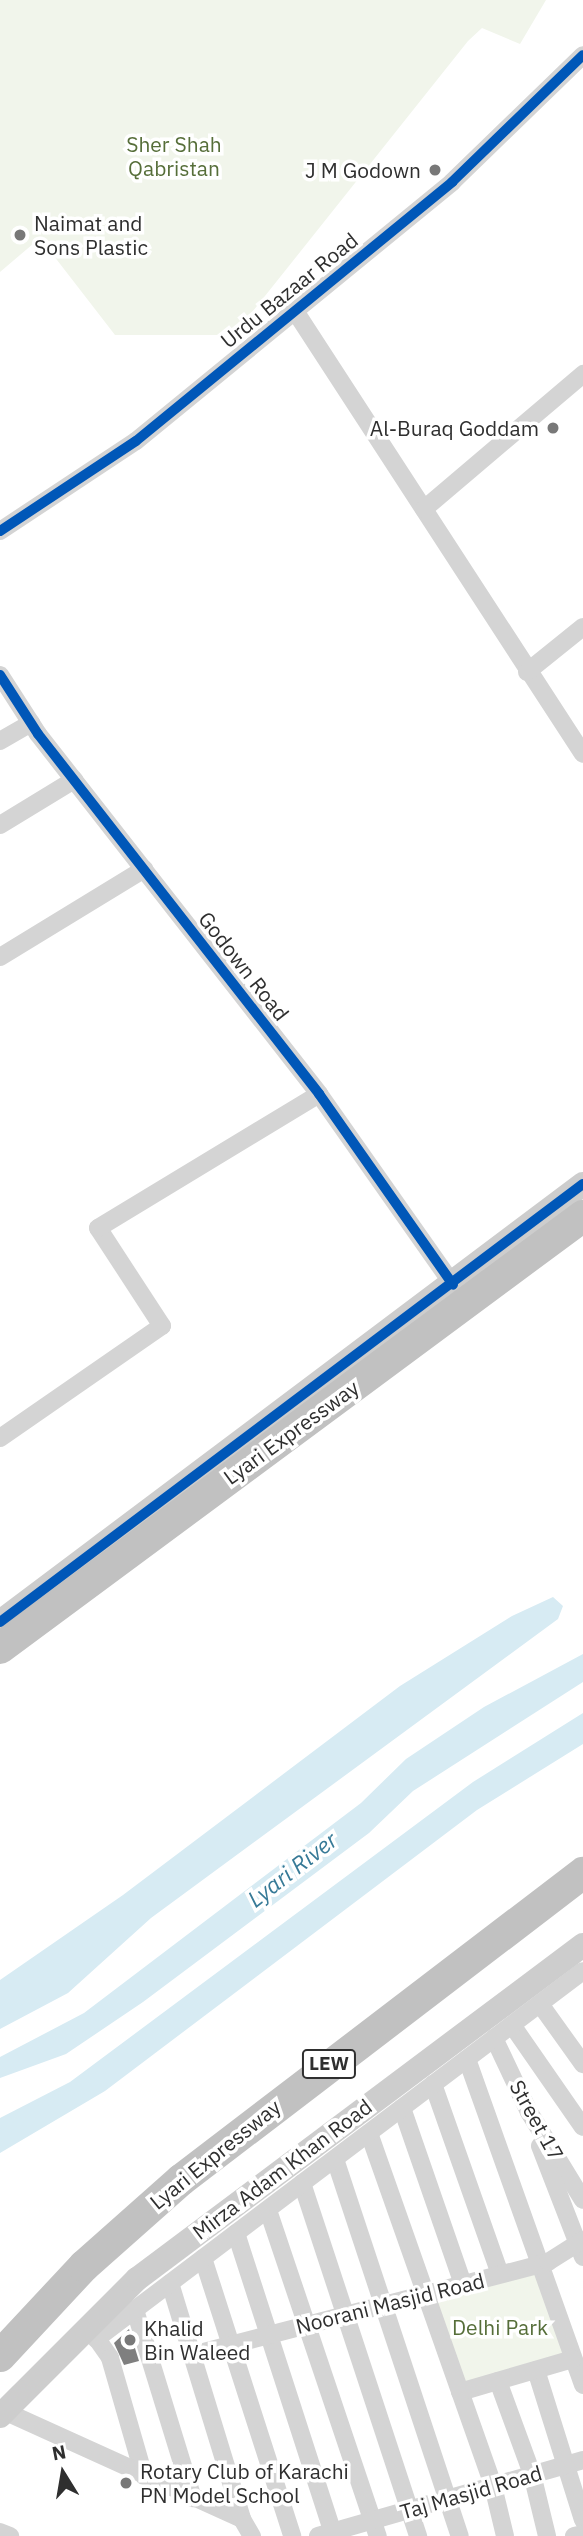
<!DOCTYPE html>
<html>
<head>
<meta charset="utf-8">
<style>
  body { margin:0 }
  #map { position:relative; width:583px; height:2536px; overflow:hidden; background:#fff; font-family:"IBM Plex Sans",sans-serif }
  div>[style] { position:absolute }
  .green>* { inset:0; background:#f1f5eb; transform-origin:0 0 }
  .water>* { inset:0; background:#d7ebf3 }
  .building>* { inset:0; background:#7f7f7f }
  .street>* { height:18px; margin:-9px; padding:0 9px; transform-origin:9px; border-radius:9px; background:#d4d4d4 }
  .secondary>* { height:24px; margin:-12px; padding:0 12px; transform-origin:12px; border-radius:12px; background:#cdcdcd }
  .highway>* { height:32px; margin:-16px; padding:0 16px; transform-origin:16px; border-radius:16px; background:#c1c1c1 }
  .cycleway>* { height:10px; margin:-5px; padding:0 5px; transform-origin:5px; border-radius:5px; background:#0057b8 }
  .dots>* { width:19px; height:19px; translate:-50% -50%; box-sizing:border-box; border:4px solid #fff; border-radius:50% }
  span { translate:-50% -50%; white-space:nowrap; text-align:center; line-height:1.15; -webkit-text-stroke:7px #fff; paint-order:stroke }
  .shield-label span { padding:2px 5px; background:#fff; border:2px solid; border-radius:5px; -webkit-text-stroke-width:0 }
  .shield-label { font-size:19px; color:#2f2f2f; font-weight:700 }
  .park-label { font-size:21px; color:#566e39 }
  .poi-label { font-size:21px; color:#2f2f2f }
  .right { translate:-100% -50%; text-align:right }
  .left { translate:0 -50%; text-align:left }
  .street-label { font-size:21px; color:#2f2f2f }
  .water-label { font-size:23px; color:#377a97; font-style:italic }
  .north { position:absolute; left:28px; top:2438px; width:70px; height:70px; -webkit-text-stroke:5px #fff; paint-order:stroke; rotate:349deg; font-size:19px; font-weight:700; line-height:28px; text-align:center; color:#2f2f2f }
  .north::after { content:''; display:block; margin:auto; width:24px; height:32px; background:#2f2f2f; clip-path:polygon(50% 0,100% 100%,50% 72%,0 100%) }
</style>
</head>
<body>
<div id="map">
  <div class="green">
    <i style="clip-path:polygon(0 0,546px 0,520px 44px,482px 28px,468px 41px,234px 335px,115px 335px,40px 238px,0 272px)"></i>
    <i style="left:538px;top:2264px;width:101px;height:117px;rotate:70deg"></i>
  </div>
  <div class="water">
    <i style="clip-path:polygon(553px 1597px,563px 1606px,558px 1619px,151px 1918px,68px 1993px,0 2029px,0 1980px,123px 1895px,400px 1686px,512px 1616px)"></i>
    <i style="clip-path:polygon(583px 1654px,583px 1682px,413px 1791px,369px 1833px,143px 2002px,66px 2054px,0 2078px,0 2057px,84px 2013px,361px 1803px,406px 1759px,484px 1707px)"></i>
    <i style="clip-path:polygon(583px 1713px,583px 1744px,477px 1810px,105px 2091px,0 2153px,0 2118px,70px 2082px,473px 1782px)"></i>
  </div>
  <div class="building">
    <i style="clip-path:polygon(129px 2329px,139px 2361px,124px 2365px,114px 2343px)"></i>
  </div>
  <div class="street">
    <i style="left:295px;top:311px;width:528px;rotate:56.97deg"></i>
    <i style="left:424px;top:509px;width:209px;rotate:-40.3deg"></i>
    <i style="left:0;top:531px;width:163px;rotate:-33.5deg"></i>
    <i style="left:136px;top:441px;width:409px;rotate:-39.3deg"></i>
    <i style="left:452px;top:182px;width:182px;rotate:-44.1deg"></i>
    <i style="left:527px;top:672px;width:72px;rotate:-38.8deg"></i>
    <i style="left:0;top:675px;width:70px;rotate:57.2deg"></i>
    <i style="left:38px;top:734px;width:457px;rotate:52deg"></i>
    <i style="left:319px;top:1094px;width:233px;rotate:54.9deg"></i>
    <i style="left:0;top:741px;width:36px;rotate:-30deg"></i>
    <i style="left:0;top:825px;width:87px;rotate:-31.3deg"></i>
    <i style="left:0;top:957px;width:169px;rotate:-31.4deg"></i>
    <i style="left:0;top:1438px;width:197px;rotate:-34.7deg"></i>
    <i style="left:162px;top:1326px;width:117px;rotate:-123.1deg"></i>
    <i style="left:98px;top:1228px;width:258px;rotate:-31.2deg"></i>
    <i style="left:540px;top:2004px;width:74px;rotate:54.4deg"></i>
    <i style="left:512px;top:2025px;width:124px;rotate:55.2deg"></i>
    <i style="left:494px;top:2038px;width:82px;rotate:64.7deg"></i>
    <i style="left:529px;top:2112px;width:103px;rotate:58.5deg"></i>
    <i style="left:467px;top:2059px;width:346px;rotate:70.4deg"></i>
    <i style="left:433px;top:2084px;width:201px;rotate:70.6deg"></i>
    <i style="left:402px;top:2108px;width:186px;rotate:70.9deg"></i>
    <i style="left:369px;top:2133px;width:374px;rotate:70.6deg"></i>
    <i style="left:493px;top:2486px;width:51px;rotate:76.5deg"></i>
    <i style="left:540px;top:2146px;width:119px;rotate:68.8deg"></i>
    <i style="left:335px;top:2159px;width:397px;rotate:71.7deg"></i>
    <i style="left:302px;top:2183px;width:372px;rotate:71.8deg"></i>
    <i style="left:268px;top:2210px;width:344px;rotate:71.4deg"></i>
    <i style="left:236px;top:2233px;width:318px;rotate:72.1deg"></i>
    <i style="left:203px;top:2258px;width:292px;rotate:72.2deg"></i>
    <i style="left:170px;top:2283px;width:247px;rotate:73deg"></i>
    <i style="left:135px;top:2310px;width:197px;rotate:72.9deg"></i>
    <i style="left:90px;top:2329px;width:35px;rotate:55deg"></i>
    <i style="left:110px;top:2358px;width:123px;rotate:73.9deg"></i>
    <i style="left:96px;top:2339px;width:610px;rotate:-37.08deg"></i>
    <i style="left:192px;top:2355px;width:368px;rotate:-14.6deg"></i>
    <i style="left:548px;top:2262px;width:41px;rotate:-32.2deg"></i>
    <i style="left:536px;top:2370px;width:157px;rotate:72.6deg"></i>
    <i style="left:498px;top:2381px;width:99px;rotate:69.9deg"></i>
    <i style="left:532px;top:2474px;width:64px;rotate:76.4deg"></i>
    <i style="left:460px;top:2392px;width:118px;rotate:-16.3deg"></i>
    <i style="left:4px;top:2411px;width:261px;rotate:24.4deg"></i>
    <i style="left:242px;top:2519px;width:20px;rotate:60deg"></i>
    <i style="left:0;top:2532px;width:11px;rotate:22deg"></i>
    <i style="left:318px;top:2536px;width:276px;rotate:-16deg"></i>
    <i style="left:574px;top:2536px;width:9px;rotate:-13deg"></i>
  </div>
  <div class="secondary">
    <i style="left:0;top:1622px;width:729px;rotate:-36.92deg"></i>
    <i style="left:0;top:2416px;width:194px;rotate:-45deg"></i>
    <i style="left:137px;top:2279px;width:557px;rotate:-36.83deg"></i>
  </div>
  <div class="highway">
    <i style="left:0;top:1648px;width:726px;rotate:-36.54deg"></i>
    <i style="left:0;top:2356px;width:123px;rotate:-47deg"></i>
    <i style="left:84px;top:2266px;width:130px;rotate:-41.6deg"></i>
    <i style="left:181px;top:2180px;width:506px;rotate:-37.37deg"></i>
  </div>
  <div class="cycleway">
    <i style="left:0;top:531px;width:163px;rotate:-33.5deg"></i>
    <i style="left:136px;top:441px;width:409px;rotate:-39.3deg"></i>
    <i style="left:452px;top:182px;width:182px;rotate:-44.1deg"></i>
    <i style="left:0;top:675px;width:70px;rotate:57.2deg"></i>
    <i style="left:38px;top:734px;width:457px;rotate:52deg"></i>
    <i style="left:319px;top:1094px;width:233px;rotate:54.9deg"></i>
    <i style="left:0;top:1622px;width:729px;rotate:-36.92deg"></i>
  </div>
  <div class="dots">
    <i style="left:435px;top:170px;background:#787878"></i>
    <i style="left:20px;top:235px;background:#787878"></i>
    <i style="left:553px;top:428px;background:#787878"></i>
    <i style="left:130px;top:2340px;background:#787878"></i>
    <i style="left:126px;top:2483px;background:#787878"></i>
  </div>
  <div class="shield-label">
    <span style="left:329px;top:2064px">LEW</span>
  </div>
  <div class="park-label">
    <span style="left:174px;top:156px">Sher Shah<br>Qabristan</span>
    <span style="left:500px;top:2327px">Delhi Park</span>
  </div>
  <div class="poi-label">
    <span class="right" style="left:421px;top:170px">J M Godown</span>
    <span class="left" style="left:34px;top:235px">Naimat and<br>Sons Plastic</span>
    <span class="right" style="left:539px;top:428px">Al-Buraq Goddam</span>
    <span class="left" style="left:144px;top:2340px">Khalid<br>Bin Waleed</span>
    <span class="left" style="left:140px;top:2483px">Rotary Club of Karachi<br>PN Model School</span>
  </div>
  <div class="street-label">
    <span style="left:289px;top:290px;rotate:-39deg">Urdu Bazaar Road</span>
    <span style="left:244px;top:966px;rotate:52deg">Godown Road</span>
    <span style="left:291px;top:1432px;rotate:-36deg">Lyari Expressway</span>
    <span style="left:537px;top:2120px;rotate:61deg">Street 17</span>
    <span style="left:215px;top:2154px;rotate:-39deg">Lyari Expressway</span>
    <span style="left:282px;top:2169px;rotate:-37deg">Mirza Adam Khan Road</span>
    <span style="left:390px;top:2303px;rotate:-14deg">Noorani Masjid Road</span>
    <span style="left:471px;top:2492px;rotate:-16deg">Taj Masjid Road</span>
  </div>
  <div class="water-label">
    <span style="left:292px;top:1869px;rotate:-38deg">Lyari River</span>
  </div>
  <div class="north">N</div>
</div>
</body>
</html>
